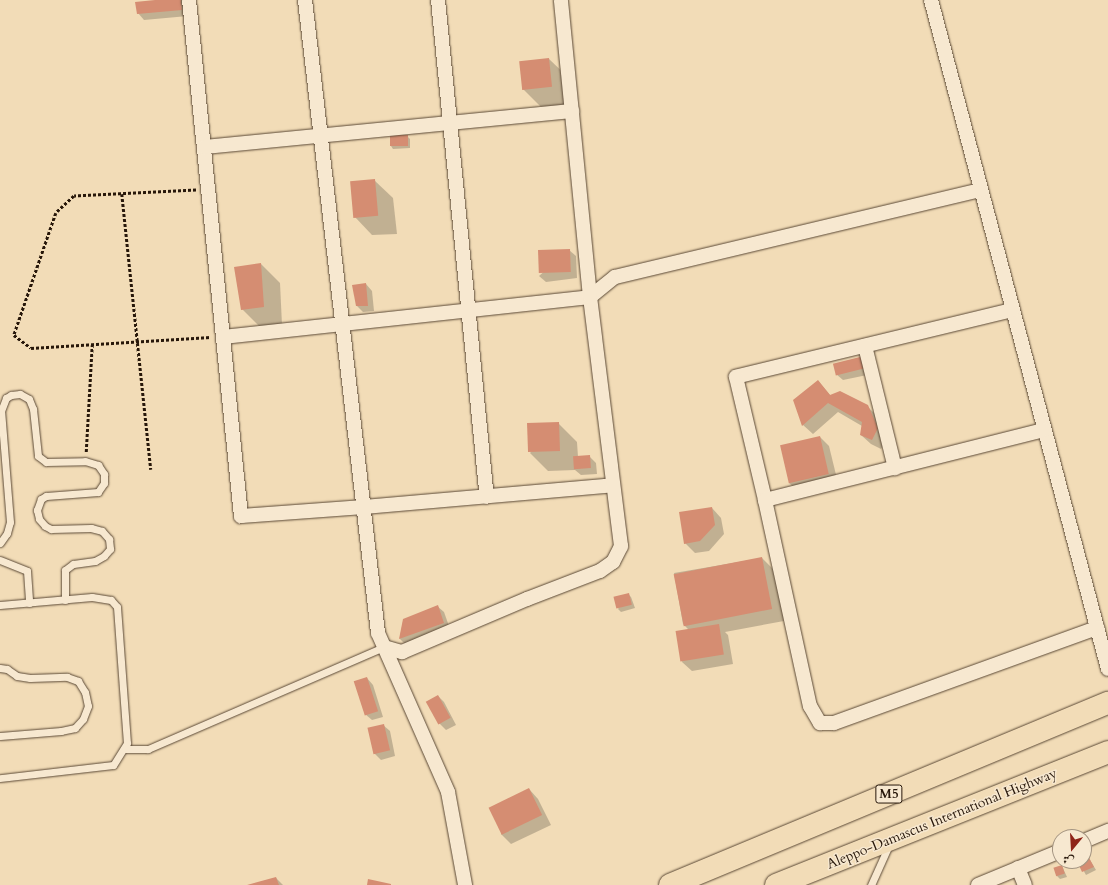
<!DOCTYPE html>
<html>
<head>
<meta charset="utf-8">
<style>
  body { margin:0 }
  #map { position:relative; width:1108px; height:885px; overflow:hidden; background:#f2dcb7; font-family:Cardo,Amiri,serif }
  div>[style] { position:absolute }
  .shadow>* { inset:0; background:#0003 }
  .building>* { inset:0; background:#d58d72; transform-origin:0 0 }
  .path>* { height:2.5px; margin-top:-1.25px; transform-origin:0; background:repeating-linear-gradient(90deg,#27170a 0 3px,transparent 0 5px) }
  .roads { filter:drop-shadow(0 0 1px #5a4835) drop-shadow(0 0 1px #5a4835) }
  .service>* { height:7px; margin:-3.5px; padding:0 3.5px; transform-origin:3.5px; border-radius:3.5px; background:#f7e8d0 }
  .minor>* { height:14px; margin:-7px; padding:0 7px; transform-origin:7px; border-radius:7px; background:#f7e8d0 }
  .motorway>* { height:22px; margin:-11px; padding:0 11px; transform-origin:11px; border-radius:11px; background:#f2dcb7 }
  span { translate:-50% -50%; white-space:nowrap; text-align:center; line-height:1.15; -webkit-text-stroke:3px #f7e8d0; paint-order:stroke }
  .shield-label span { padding:1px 3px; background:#f7e8d0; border:1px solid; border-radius:3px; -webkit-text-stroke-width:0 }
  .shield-label { font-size:13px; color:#27170a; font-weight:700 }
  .street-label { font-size:14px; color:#27170a }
  .north { position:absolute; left:1052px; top:829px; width:40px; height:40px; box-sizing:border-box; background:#f7e8d0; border:1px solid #a49481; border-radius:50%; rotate:198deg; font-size:11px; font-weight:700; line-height:16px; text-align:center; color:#27170a }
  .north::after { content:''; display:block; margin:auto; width:14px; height:18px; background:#8f2418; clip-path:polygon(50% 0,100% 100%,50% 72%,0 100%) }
</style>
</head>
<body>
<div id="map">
  <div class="shadow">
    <i style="clip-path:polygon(167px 0,182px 0,187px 5px,188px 16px,144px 20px,138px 13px)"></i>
    <i style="clip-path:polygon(549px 59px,568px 77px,570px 105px,541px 107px,523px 89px)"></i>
    <i style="clip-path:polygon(407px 136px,410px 139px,410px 148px,393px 149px,391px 146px,391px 137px)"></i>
    <i style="clip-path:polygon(374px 180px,393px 198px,397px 234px,372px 235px,354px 216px)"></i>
    <i style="clip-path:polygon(569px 250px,576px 256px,577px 278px,546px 282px,539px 276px)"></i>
    <i style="clip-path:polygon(261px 264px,280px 283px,282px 325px,261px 328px,242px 309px)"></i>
    <i style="clip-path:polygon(366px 284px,372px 291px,374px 311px,363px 312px,357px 306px)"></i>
    <i style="clip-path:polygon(864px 357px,872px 374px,843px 380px,836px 374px)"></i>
    <i style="clip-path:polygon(818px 381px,831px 396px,867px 406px,877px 416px,887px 438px,881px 449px,871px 444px,861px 435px,862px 426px,838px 412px,813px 434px,803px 425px,794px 401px)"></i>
    <i style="clip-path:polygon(558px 423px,577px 442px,578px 457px,589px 456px,596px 463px,597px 474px,581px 475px,575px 470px,548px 471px,530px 453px)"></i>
    <i style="clip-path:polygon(820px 437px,829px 446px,838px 483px,799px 492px,789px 483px)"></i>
    <i style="clip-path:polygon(712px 508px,721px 518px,724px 534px,709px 551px,695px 553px,685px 543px)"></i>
    <i style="clip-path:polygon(762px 558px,775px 571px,784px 621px,725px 632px,728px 635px,733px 664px,692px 671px,682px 662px,689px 630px,683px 624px,674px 573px)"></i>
    <i style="clip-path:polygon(628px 594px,631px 597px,635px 608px,621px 612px,618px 609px)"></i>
    <i style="clip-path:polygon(437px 606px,444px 612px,450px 629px,406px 645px,400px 639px,404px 620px)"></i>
    <i style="clip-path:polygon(367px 678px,373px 685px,383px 717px,372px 720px,365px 714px,355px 683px)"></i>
    <i style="clip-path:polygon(438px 696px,444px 702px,456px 725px,446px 730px,439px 723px)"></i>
    <i style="clip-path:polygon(383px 725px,390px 731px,395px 756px,381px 760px,375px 754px,370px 730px)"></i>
    <i style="clip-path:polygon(529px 789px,538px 799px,551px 825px,511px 844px,501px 834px)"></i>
    <i style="clip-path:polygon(1087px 855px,1096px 870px,1086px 875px,1078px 861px,1084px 861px,1084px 857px)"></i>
    <i style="clip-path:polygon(1062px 866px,1067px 877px,1060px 879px,1057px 876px)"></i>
    <i style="clip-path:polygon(276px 878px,283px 885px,249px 885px)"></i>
  </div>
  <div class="building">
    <i style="clip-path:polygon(155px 0,181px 0,182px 10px,137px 14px,135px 2px)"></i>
    <i style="left:549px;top:58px;width:29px;height:30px;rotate:84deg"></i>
    <i style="left:408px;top:135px;width:11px;height:18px;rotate:90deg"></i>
    <i style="left:375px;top:179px;width:37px;height:25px;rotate:85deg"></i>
    <i style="left:570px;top:249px;width:23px;height:32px;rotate:88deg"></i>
    <i style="clip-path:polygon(261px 263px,264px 307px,241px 310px,234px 267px)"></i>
    <i style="clip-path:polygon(366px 283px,368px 306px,356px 306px,352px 285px)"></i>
    <i style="left:864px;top:356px;width:12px;height:32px;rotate:76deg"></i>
    <i style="clip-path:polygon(818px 380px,830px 395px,840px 391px,868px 405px,878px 428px,872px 440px,860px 435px,862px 422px,828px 403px,802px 426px,793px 400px)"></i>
    <i style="left:559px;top:422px;width:29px;height:32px;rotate:88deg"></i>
    <i style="left:820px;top:436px;width:39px;height:41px;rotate:77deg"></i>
    <i style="left:590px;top:455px;width:13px;height:17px;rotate:86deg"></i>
    <i style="clip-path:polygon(712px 507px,715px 525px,700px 541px,684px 544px,679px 512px)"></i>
    <i style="left:762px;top:557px;width:53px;height:90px;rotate:79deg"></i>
    <i style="left:629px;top:593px;width:12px;height:16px;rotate:76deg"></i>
    <i style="clip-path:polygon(438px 605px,444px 623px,399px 639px,403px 619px)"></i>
    <i style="left:719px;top:624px;width:31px;height:44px;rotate:81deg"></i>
    <i style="left:367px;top:677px;width:36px;height:14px;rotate:72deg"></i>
    <i style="left:438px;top:695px;width:26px;height:14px;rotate:61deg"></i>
    <i style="left:384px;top:724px;width:27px;height:17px;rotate:77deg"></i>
    <i style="left:529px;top:788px;width:30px;height:45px;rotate:64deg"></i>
    <i style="clip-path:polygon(1087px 854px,1094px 867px,1082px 872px,1077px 861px,1084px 861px,1084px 855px)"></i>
    <i style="left:1062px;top:865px;width:9px;height:9px;rotate:72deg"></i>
    <i style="clip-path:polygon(276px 877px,279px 885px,247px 885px)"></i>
    <i style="clip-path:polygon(368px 879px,391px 884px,391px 885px,367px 885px)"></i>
  </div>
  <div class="path">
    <i style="left:196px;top:190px;width:122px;rotate:177.2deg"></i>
    <i style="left:74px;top:196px;width:25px;rotate:137deg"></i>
    <i style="left:56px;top:213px;width:129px;rotate:109deg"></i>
    <i style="left:14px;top:335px;width:21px;rotate:37deg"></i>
    <i style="left:31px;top:348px;width:180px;rotate:-3.5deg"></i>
    <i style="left:122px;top:194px;width:277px;rotate:84deg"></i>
    <i style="left:86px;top:452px;width:107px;rotate:-86.8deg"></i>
  </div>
  <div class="roads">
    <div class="service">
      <i style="left:0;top:543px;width:12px;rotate:-55deg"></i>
      <i style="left:7px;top:533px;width:11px;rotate:-75deg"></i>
      <i style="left:10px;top:522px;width:111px;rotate:-94.6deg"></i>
      <i style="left:1px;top:411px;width:14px;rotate:-69deg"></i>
      <i style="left:6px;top:398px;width:6px;rotate:-31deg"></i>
      <i style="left:11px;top:395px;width:9px;rotate:-6deg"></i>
      <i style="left:20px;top:394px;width:10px;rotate:29deg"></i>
      <i style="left:29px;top:399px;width:11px;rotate:68deg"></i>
      <i style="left:33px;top:409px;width:47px;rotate:83.9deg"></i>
      <i style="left:38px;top:456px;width:10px;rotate:37deg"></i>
      <i style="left:46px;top:462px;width:39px;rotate:-1deg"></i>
      <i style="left:85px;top:461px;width:14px;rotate:17deg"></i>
      <i style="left:98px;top:465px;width:11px;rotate:56deg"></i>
      <i style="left:104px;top:474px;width:9px;rotate:90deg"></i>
      <i style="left:104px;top:483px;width:11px;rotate:124deg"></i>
      <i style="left:98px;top:492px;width:52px;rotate:175.6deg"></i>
      <i style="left:46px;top:496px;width:6px;rotate:149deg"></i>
      <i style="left:41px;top:499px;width:12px;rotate:110deg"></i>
      <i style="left:37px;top:510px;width:9px;rotate:77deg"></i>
      <i style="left:39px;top:519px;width:9px;rotate:49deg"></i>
      <i style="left:45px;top:526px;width:7px;rotate:27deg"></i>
      <i style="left:51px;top:529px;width:40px;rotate:-1.4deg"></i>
      <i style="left:91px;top:528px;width:11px;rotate:15deg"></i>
      <i style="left:102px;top:531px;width:11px;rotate:49deg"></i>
      <i style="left:109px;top:539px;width:10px;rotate:84deg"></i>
      <i style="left:110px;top:549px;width:9px;rotate:131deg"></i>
      <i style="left:104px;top:556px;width:10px;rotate:151deg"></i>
      <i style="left:95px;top:561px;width:22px;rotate:172deg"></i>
      <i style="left:73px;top:564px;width:10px;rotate:143deg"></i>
      <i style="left:65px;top:570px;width:30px;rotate:90deg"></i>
      <i style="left:0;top:560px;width:29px;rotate:22deg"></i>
      <i style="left:27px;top:571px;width:32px;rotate:86deg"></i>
      <i style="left:0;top:605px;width:92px;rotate:-5deg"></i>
      <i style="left:92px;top:597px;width:19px;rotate:9deg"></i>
      <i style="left:111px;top:600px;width:9px;rotate:49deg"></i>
      <i style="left:117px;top:607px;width:136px;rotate:85.8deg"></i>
      <i style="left:127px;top:743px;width:26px;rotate:122deg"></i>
      <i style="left:113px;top:765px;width:114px;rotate:173.4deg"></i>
      <i style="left:0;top:668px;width:7px;rotate:8deg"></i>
      <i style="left:7px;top:669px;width:12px;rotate:35deg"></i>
      <i style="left:17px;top:676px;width:13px;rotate:9deg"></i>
      <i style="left:30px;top:678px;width:37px;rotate:-2deg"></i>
      <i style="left:67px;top:677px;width:12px;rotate:20deg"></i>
      <i style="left:78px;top:681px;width:13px;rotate:58deg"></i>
      <i style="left:85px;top:692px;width:14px;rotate:78deg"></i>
      <i style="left:88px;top:706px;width:14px;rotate:111deg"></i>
      <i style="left:83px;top:719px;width:12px;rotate:132deg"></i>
      <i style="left:75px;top:728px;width:14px;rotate:168deg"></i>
      <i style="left:61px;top:731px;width:61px;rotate:175.3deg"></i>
      <i style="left:124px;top:749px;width:24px"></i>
      <i style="left:148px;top:749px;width:257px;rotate:-23.4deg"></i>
      <i style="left:871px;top:885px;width:44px;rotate:-65.8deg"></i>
    </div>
    <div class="minor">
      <i style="left:189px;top:0;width:519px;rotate:84.25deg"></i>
      <i style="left:241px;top:516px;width:123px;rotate:-4.2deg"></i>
      <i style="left:364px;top:507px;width:250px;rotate:-5deg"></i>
      <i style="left:305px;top:0;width:637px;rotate:83.42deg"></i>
      <i style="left:378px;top:633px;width:174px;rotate:66.2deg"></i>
      <i style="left:448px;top:792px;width:95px;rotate:79.6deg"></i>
      <i style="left:438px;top:0;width:499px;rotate:84.4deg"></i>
      <i style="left:931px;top:0;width:692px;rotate:75.18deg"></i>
      <i style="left:204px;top:147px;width:370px;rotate:-5.6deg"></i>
      <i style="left:1012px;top:310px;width:284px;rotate:166.4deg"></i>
      <i style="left:736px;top:377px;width:126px;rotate:76.7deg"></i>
      <i style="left:765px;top:500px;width:288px;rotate:-14.1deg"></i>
      <i style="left:223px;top:337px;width:369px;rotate:-6.2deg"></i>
      <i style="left:590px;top:297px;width:32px;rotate:-39deg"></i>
      <i style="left:615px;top:277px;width:376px;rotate:-13.4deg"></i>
      <i style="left:865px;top:346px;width:126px;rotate:76.2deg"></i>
      <i style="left:765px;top:500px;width:211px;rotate:77.7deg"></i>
      <i style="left:810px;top:706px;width:20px;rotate:60deg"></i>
      <i style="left:820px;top:723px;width:14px"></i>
      <i style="left:834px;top:723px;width:280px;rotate:-19.9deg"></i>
      <i style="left:384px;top:647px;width:19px;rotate:16deg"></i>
      <i style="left:402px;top:652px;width:136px;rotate:-23deg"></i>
      <i style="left:527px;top:599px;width:78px;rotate:-21deg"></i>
      <i style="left:600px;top:571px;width:16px;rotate:-35deg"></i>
      <i style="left:613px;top:562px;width:18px;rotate:-63deg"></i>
      <i style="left:621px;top:546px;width:251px;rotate:-97.1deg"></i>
      <i style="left:590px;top:297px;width:298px;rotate:-95.6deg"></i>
      <i style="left:1084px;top:841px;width:26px;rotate:-23deg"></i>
      <i style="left:1018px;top:868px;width:18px;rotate:68deg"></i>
      <i style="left:978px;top:885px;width:89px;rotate:-22.5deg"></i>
    </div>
    <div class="motorway">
      <i style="left:670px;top:885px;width:474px;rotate:-22.6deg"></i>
      <i style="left:776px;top:885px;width:358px;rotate:-21.8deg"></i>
    </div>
  </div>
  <div class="shield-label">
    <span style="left:889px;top:794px">M5</span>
  </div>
  <div class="street-label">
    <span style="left:942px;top:819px;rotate:-22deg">Aleppo-Damascus International Highway</span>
  </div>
  <div class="north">ش</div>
</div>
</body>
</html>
